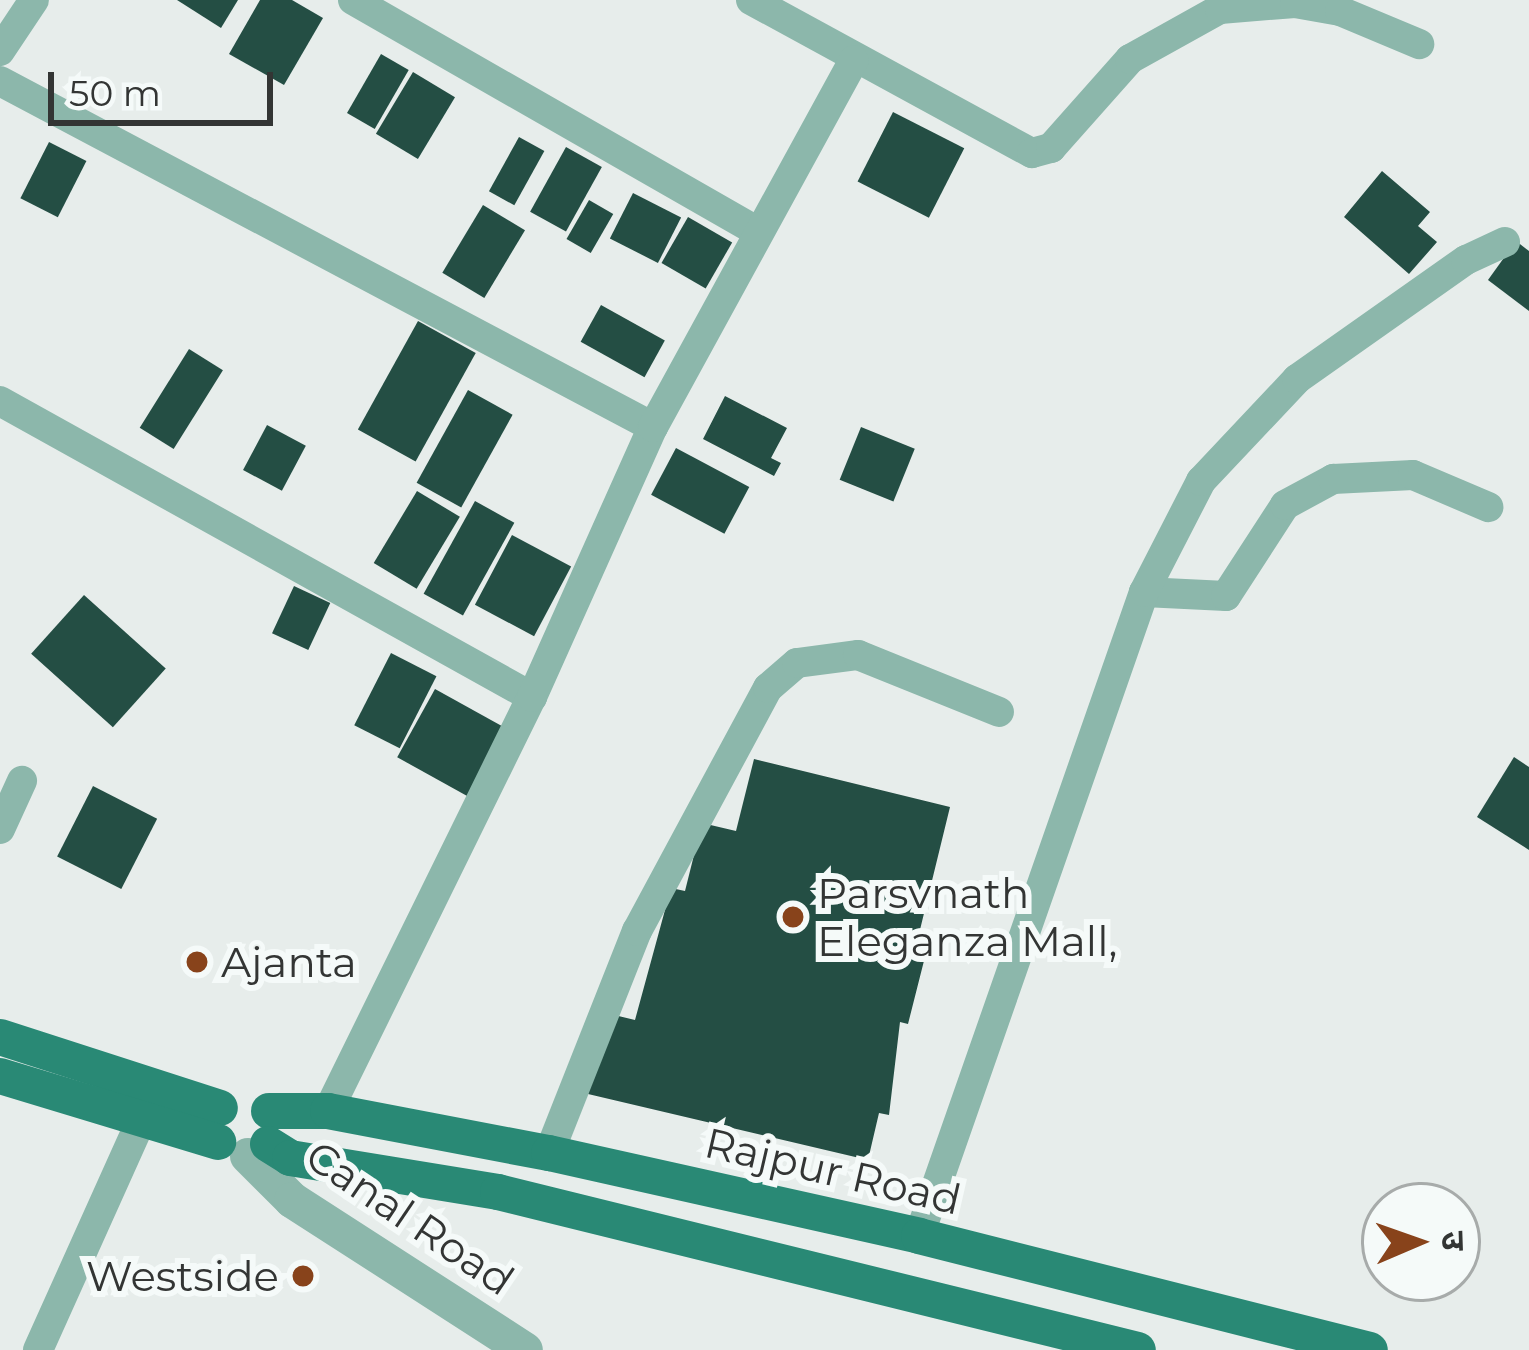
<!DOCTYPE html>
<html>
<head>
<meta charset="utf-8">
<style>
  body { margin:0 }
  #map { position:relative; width:1529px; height:1350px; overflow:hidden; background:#e7edeb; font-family:Montserrat,"Noto Sans Devanagari",sans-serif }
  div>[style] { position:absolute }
  .building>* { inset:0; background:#244e44; transform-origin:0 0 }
  .minor>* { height:30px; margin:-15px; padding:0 15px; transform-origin:15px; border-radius:15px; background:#8cb7ab }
  .tertiary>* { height:36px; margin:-18px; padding:0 18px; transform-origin:18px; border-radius:18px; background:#8cb7ab }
  .primary>* { height:36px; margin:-18px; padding:0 18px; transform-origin:18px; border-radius:18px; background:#298975 }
  .dots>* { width:33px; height:33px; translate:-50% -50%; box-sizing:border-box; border:6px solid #f5faf9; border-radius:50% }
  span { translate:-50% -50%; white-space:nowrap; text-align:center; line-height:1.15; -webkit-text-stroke:12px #f5faf9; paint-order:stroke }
  .poi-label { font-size:42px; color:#333534 }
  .left { translate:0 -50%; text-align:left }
  .right { translate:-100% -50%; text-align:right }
  .street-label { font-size:42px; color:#333534 }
  .north { position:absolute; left:1361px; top:1182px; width:120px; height:120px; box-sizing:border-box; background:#f5faf9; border:3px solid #a7abaa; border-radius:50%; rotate:88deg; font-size:33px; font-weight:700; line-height:48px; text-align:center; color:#333534 }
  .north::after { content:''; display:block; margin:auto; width:42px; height:54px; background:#88431b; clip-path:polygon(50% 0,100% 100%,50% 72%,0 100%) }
  .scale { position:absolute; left:48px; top:72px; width:225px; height:54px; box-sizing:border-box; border:6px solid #333534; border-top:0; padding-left:15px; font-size:36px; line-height:42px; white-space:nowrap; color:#333534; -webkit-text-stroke:9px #f5faf9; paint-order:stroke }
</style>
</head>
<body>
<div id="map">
  <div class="building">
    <i style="clip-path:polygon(177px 0,238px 0,221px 28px)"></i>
    <i style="clip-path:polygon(260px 0,292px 0,323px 18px,284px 85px,229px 54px)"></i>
    <i style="left:381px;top:54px;width:32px;height:68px;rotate:30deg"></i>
    <i style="left:413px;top:72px;width:49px;height:72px;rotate:31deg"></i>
    <i style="left:893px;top:112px;width:80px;height:78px;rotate:27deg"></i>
    <i style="left:519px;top:137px;width:29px;height:62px;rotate:29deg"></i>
    <i style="left:49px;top:142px;width:42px;height:63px;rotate:27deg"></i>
    <i style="left:566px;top:147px;width:41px;height:74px;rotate:29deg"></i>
    <i style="clip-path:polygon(1382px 171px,1430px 212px,1418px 226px,1437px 242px,1409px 274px,1344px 217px)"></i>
    <i style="left:633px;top:193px;width:54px;height:51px;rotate:27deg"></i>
    <i style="left:589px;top:200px;width:28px;height:45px;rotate:30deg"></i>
    <i style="left:483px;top:205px;width:49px;height:79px;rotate:31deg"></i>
    <i style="left:688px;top:217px;width:51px;height:53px;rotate:30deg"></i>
    <i style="clip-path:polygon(1516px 241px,1529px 251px,1529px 311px,1488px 280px)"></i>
    <i style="left:601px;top:305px;width:73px;height:42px;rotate:29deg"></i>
    <i style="left:418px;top:321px;width:66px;height:124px;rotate:29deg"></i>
    <i style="left:189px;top:349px;width:40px;height:93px;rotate:32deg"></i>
    <i style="left:468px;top:390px;width:51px;height:106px;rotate:29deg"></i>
    <i style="clip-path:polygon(725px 396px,787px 428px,771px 458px,781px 463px,774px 476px,703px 439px)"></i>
    <i style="left:267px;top:425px;width:44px;height:51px;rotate:28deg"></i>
    <i style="left:861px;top:427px;width:58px;height:57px;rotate:22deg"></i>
    <i style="left:676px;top:448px;width:83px;height:53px;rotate:28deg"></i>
    <i style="left:417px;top:491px;width:50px;height:84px;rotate:31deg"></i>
    <i style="left:475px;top:501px;width:45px;height:106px;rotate:29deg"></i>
    <i style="left:512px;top:535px;width:67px;height:79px;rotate:28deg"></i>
    <i style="left:294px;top:586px;width:40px;height:52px;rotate:25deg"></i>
    <i style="left:84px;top:595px;width:110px;height:79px;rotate:42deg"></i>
    <i style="left:391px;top:653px;width:51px;height:81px;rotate:27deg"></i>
    <i style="left:435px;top:689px;width:81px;height:78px;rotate:29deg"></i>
    <i style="clip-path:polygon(1514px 757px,1529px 767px,1529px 850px,1477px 817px)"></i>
    <i style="clip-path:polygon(754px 759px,950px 807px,917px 942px,928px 945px,908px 1024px,900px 1022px,889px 1115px,879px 1113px,868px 1160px,588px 1094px,606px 1013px,635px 1020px,671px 888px,685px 891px,702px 823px,736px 831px)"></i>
    <i style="left:93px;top:786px;width:72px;height:79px;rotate:27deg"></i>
  </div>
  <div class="minor">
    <i style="left:353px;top:0;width:467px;rotate:29.8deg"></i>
    <i style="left:751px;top:0;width:320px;rotate:28.6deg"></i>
    <i style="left:1032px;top:153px;width:20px;rotate:-15deg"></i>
    <i style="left:1051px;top:148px;width:119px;rotate:-48.4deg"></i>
    <i style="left:1130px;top:59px;width:103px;rotate:-29.1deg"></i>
    <i style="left:1220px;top:9px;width:75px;rotate:-4.6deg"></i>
    <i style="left:1295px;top:3px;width:46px;rotate:10.1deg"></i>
    <i style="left:1340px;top:11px;width:86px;rotate:22.7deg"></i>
    <i style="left:0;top:51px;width:61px;rotate:-56.3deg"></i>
    <i style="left:0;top:81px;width:739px;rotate:27.92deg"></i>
    <i style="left:0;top:401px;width:609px;rotate:29.09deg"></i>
    <i style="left:1144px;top:592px;width:82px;rotate:2.8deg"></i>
    <i style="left:1226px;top:596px;width:108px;rotate:-57deg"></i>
    <i style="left:1285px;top:505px;width:55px;rotate:-28.4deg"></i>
    <i style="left:1333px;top:479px;width:80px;rotate:-2.9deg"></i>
    <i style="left:1413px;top:475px;width:82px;rotate:23.1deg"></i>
    <i style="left:0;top:829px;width:53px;rotate:-65.4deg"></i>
    <i style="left:328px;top:1111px;width:462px;rotate:-63.8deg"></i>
    <i style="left:532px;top:697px;width:296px;rotate:-65.9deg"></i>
    <i style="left:653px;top:427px;width:418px;rotate:-61.3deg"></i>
    <i style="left:549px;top:1153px;width:239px;rotate:-68.4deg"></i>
    <i style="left:637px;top:931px;width:276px;rotate:-61.7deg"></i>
    <i style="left:768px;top:688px;width:38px;rotate:-41deg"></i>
    <i style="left:797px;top:663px;width:62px;rotate:-7.5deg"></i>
    <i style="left:858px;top:655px;width:152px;rotate:22deg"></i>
    <i style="left:919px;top:1236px;width:682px;rotate:-70.74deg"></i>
    <i style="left:1144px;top:592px;width:125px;rotate:-62.8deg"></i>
    <i style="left:1201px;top:481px;width:140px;rotate:-46.7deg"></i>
    <i style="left:1297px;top:379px;width:207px;rotate:-35.2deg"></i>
    <i style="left:1466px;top:260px;width:43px;rotate:-24.8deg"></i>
    <i style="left:38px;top:1350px;width:249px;rotate:-65.8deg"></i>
  </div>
  <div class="tertiary">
    <i style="left:248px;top:1156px;width:62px;rotate:45deg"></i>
    <i style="left:292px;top:1200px;width:277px;rotate:32.8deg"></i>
  </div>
  <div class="primary">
    <i style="left:0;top:1037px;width:231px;rotate:17.9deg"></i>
    <i style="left:0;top:1076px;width:228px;rotate:16.8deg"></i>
    <i style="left:269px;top:1111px;width:59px"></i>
    <i style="left:328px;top:1111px;width:225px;rotate:10.8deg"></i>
    <i style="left:549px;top:1153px;width:379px;rotate:12.6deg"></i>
    <i style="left:919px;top:1236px;width:465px;rotate:14.2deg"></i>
    <i style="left:268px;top:1144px;width:26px;rotate:32deg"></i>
    <i style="left:290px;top:1158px;width:211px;rotate:9.3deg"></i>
    <i style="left:498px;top:1192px;width:659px;rotate:13.87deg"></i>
  </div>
  <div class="dots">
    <i style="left:793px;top:917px;background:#88431b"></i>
    <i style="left:197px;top:962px;background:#88431b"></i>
    <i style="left:303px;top:1276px;background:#88431b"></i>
  </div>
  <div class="poi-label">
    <span class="left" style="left:817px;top:917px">Parsvnath<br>Eleganza Mall,</span>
    <span class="left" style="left:221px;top:962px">Ajanta</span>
    <span class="right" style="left:279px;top:1276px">Westside</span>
  </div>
  <div class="street-label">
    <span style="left:833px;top:1171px;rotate:13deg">Rajpur Road</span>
    <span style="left:410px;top:1218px;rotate:34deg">Canal Road</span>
  </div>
  <div class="north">उ</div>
  <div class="scale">50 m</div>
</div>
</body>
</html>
